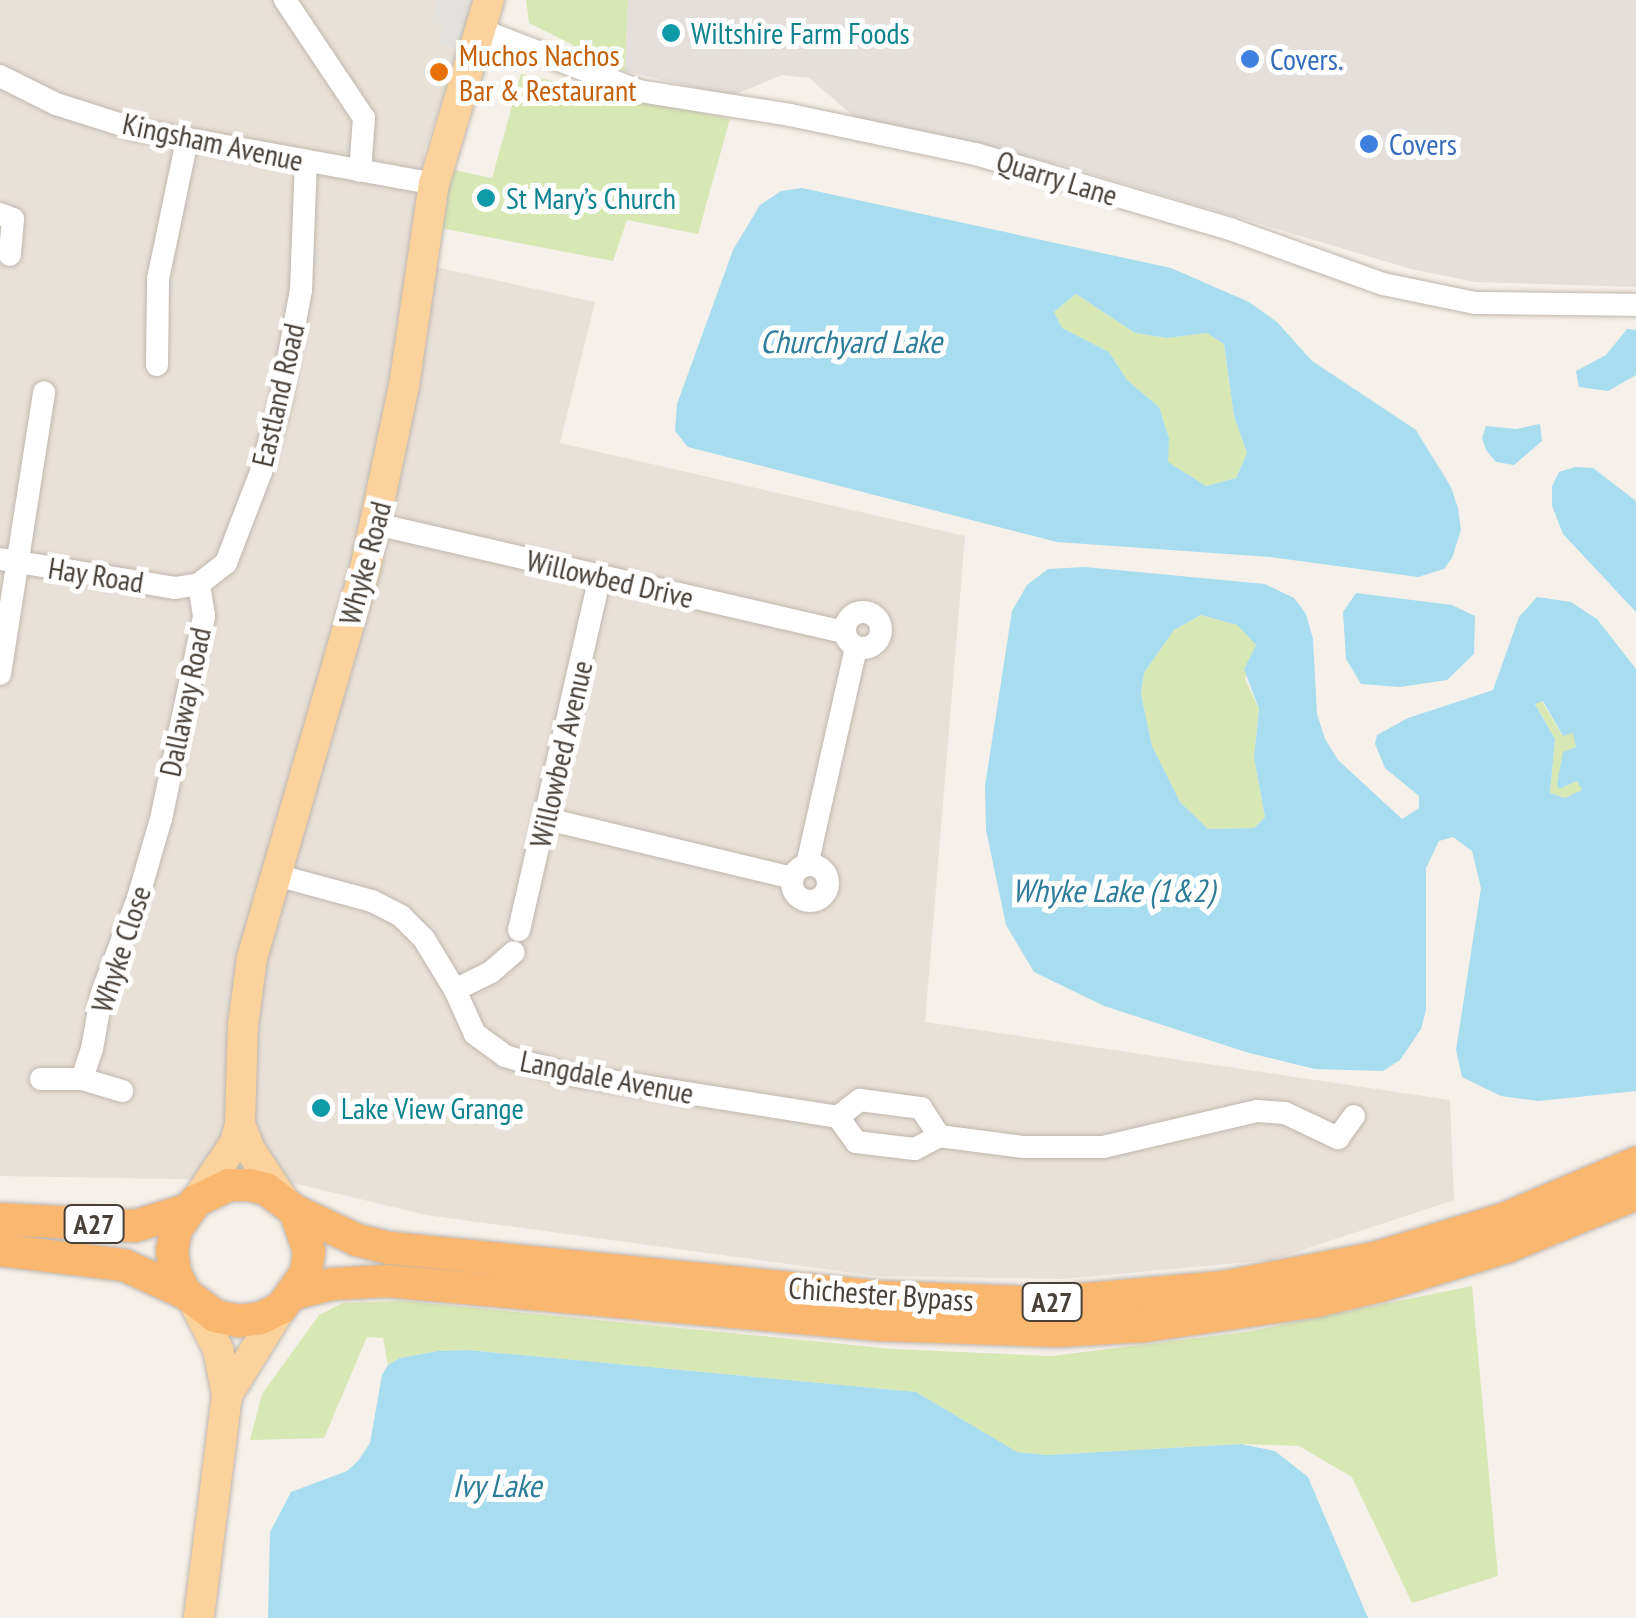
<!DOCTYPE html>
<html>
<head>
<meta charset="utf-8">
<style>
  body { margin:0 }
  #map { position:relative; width:1636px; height:1618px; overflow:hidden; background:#f5f0ea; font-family:"PT Sans Narrow",sans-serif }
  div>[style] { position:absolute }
  .residential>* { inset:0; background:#e8e1d8 }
  .industrial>* { inset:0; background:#e4dfdb }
  .green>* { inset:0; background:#d8e8b4 }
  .parking>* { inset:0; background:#e3e1de }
  .water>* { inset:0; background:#a8ddef }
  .roads { filter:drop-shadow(0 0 2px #c0b6ad) drop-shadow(0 0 2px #c0b6ad) }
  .minor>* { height:22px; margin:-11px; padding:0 11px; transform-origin:11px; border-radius:11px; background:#fff }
  .minor>.ring { margin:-11px; padding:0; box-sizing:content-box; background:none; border:22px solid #fff; border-radius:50% }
  .major>* { height:30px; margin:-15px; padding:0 15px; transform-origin:15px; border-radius:15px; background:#fcd29c }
  .highway>* { height:32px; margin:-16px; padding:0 16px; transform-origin:16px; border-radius:16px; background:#fab76f }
  .dots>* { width:28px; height:28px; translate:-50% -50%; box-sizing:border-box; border:5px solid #fff; border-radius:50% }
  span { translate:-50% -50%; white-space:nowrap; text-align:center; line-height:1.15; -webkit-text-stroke:10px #fff; paint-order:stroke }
  .shield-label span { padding:2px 8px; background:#fff; border:2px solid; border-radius:8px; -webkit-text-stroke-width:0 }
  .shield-label { font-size:28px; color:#494038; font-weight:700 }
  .culture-label { font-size:30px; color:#0d838f }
  .left { translate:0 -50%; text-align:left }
  .food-label { font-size:30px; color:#c56008 }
  .shop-label { font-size:30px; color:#366cbe }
  .street-label { font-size:30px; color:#494038 }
  .water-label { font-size:32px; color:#2d7d9b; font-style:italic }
</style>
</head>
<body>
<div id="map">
  <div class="residential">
    <i style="clip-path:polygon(0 0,478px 0,425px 149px,408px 261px,595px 302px,560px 443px,965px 536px,925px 1022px,1450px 1100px,1454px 1200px,1272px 1260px,1062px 1279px,876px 1276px,426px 1215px,285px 1181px,0 1176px)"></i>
  </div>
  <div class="industrial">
    <i style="clip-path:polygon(628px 0,1636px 0,1636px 287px,1475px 282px,1411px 269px,1062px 165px,856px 118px,809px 78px,782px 75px,731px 96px,625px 71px)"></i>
  </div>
  <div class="green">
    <i style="clip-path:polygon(526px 0,628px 0,625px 71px,529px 23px)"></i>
    <i style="clip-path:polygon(521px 74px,730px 119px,698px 234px,627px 220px,613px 261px,440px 228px,449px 169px,492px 178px)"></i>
    <i style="clip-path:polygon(1076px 294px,1135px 333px,1167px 338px,1207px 333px,1224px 344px,1234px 416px,1247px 453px,1236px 478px,1206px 486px,1167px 462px,1169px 438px,1159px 407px,1127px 380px,1109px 352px,1062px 328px,1054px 312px)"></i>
    <i style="clip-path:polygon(1201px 615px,1237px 625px,1256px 645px,1245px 679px,1259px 709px,1254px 758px,1265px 817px,1254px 828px,1208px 829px,1180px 802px,1152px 746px,1141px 694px,1144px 673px,1174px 630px)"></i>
    <i style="clip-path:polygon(1542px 701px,1562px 735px,1573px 732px,1576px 748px,1560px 788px,1578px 781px,1583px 791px,1565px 798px,1550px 793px,1555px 739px,1535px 703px)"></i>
    <i style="clip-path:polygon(1472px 1286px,1498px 1576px,1412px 1603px,1352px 1477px,1299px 1446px,1241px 1444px,1047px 1455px,1016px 1452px,916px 1392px,468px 1350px,438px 1351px,400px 1358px,388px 1365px,383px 1338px,367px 1337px,324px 1438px,250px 1440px,262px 1394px,319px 1315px,343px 1303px,405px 1301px,893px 1349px,1051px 1356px,1246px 1332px)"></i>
  </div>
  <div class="parking">
    <i style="clip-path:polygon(439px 0,478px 0,461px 50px,437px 43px,443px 25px,432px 21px)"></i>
  </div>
  <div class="water">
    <i style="clip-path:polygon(evenodd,802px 188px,1171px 268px,1249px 302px,1277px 322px,1312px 361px,1416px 430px,1451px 487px,1458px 508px,1461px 530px,1452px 558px,1444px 569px,1418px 577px,1270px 557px,1057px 542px,688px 447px,675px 431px,677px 404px,733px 250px,760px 205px,781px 191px,802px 188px,1076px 294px,1135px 333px,1167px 338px,1207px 333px,1224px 344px,1234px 416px,1247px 453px,1236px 478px,1206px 486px,1168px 462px,1169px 438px,1159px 407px,1127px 380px,1109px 352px,1062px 328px,1054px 312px,1076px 294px)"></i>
    <i style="clip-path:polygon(1627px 329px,1636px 330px,1636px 375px,1608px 391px,1579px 387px,1576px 371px,1606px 355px)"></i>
    <i style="clip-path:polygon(1540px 424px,1542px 441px,1514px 465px,1496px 462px,1486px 450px,1482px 438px,1486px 426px,1516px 429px)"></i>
    <i style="clip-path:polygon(1575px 467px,1593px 468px,1636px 501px,1636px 612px,1563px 534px,1552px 506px,1552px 486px,1559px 472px)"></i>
    <i style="clip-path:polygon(evenodd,1085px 567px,1265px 584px,1294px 598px,1306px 614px,1313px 639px,1317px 714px,1325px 739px,1338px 760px,1402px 819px,1419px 808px,1419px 796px,1385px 768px,1375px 744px,1377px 735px,1408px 718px,1493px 690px,1519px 617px,1537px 597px,1571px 602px,1597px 619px,1636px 669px,1636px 1091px,1538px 1101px,1501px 1096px,1462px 1077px,1456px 1050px,1481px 888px,1472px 851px,1453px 837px,1439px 841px,1426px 868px,1426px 1010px,1421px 1029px,1400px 1060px,1383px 1071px,1315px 1069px,1249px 1053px,1104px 1006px,1034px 972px,1006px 925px,986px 830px,985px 786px,1012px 611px,1027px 585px,1048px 569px,1085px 567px,1201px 615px,1237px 625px,1256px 645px,1244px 669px,1259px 709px,1254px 758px,1265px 817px,1254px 828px,1208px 829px,1180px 802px,1152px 746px,1141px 694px,1144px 673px,1174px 630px,1201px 615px,1085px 567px,1543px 701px,1563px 736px,1573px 733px,1576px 747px,1563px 752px,1557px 784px,1559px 789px,1577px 781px,1582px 790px,1565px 798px,1550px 793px,1555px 739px,1535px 704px,1543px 701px)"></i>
    <i style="clip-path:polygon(1356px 593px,1452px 605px,1475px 616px,1474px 654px,1447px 680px,1400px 687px,1361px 684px,1346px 659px,1343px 612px)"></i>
    <i style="clip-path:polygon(468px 1350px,916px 1392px,1017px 1452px,1047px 1455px,1241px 1444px,1275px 1451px,1308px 1477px,1368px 1618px,268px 1618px,270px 1532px,291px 1492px,347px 1471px,358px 1461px,370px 1443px,382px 1375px,388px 1365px,400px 1358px,438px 1351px)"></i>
  </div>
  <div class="roads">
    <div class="minor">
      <i style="left:285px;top:0;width:142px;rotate:56.2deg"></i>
      <i style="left:364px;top:118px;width:53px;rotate:94.3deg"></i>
      <i style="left:481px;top:30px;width:169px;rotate:21.1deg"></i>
      <i style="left:639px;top:91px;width:153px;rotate:9deg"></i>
      <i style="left:790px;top:115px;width:193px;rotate:11.9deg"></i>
      <i style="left:979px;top:155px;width:262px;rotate:16.4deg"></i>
      <i style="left:1230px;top:229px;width:163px;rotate:19.8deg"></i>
      <i style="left:1383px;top:284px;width:94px;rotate:11.7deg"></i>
      <i style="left:1475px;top:303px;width:161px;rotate:0.7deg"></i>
      <i style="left:0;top:76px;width:63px;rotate:26.6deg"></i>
      <i style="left:56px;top:104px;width:86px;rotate:17.6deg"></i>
      <i style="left:138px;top:130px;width:301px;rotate:10.3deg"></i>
      <i style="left:0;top:214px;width:14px;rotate:21deg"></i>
      <i style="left:13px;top:219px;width:36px;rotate:95deg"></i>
      <i style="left:157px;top:365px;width:86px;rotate:-89.3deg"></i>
      <i style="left:158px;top:279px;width:142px;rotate:-78.2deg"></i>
      <i style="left:376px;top:524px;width:481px;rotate:13deg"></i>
      <i style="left:0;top:559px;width:177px;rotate:9.4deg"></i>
      <i style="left:175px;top:588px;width:24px;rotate:-9deg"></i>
      <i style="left:199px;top:584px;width:34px;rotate:-38deg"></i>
      <i style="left:226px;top:563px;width:97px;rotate:-69deg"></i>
      <i style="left:261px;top:472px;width:72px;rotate:-74.6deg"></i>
      <i style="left:280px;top:403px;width:115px;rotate:-79.5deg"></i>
      <i style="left:301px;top:290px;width:129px;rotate:-87.8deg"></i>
      <i class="ring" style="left:845px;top:612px;width:14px;height:14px"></i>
      <i style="left:0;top:674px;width:285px;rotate:-81.1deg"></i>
      <i style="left:547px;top:819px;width:252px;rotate:13.5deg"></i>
      <i class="ring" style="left:792px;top:865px;width:14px;height:14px"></i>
      <i style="left:807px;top:865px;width:223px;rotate:-77.3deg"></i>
      <i style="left:276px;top:875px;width:99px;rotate:15.2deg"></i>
      <i style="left:372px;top:901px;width:33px;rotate:27deg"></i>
      <i style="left:401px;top:916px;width:33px;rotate:45deg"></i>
      <i style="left:424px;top:939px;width:60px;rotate:58.7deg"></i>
      <i style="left:455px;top:990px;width:48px;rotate:65.6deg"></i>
      <i style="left:475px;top:1034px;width:37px;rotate:36deg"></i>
      <i style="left:505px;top:1056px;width:65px;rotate:16.2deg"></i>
      <i style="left:567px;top:1074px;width:274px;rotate:9deg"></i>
      <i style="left:838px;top:1117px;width:28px;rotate:-38deg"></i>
      <i style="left:860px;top:1100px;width:62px;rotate:7.5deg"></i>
      <i style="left:921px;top:1108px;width:33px;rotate:57deg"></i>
      <i style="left:939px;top:1136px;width:86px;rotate:7.4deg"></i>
      <i style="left:1024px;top:1147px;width:79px"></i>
      <i style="left:1103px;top:1147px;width:158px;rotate:-13.2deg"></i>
      <i style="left:1257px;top:1111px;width:28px;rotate:4deg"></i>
      <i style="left:1285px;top:1113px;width:59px;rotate:25.3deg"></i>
      <i style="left:1338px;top:1138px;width:27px;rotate:-54deg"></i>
      <i style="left:519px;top:930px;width:362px;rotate:-77.1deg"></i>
      <i style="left:455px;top:990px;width:40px;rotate:-26.6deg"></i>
      <i style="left:491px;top:972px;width:30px;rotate:-41deg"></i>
      <i style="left:41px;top:1079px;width:41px"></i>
      <i style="left:82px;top:1079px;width:32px;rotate:-72deg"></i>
      <i style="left:92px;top:1049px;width:57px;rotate:-79.9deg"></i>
      <i style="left:102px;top:993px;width:102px;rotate:-69.2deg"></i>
      <i style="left:138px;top:898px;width:82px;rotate:-73.8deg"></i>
      <i style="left:161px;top:819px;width:208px;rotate:-78deg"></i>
      <i style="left:204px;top:616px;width:32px;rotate:-99deg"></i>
      <i style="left:82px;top:1079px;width:42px;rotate:16.7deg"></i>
      <i style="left:838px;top:1117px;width:31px;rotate:54deg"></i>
      <i style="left:856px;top:1142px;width:59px;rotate:6.8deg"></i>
      <i style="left:915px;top:1149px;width:27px;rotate:-28deg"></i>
    </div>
    <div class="major">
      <i style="left:240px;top:1124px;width:26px;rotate:69deg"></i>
      <i style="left:249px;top:1148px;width:60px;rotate:56.6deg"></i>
      <i style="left:196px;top:1201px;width:70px;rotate:-56.1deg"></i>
      <i style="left:235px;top:1143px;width:20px;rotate:-75deg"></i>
      <i style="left:240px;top:1124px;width:99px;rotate:-88.3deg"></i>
      <i style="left:243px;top:1025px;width:68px;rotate:-82.3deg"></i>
      <i style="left:252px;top:958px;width:405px;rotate:-73.8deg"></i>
      <i style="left:365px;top:569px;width:187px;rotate:-78deg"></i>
      <i style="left:404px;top:386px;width:204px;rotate:-81.6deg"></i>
      <i style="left:434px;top:184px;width:192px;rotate:-73.4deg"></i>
      <i style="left:195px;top:1304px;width:51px;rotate:62.9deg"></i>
      <i style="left:218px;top:1349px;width:47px;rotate:78.9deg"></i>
      <i style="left:227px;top:1395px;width:225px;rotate:97.2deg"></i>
      <i style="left:227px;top:1395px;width:102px;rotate:-58.2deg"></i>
    </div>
    <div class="highway">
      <i style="left:295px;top:1211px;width:68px;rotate:25.1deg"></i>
      <i style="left:357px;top:1240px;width:34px;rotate:14deg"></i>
      <i style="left:390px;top:1248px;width:493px;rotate:5.7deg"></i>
      <i style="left:881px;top:1297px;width:160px;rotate:2.1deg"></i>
      <i style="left:1041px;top:1303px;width:184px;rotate:-5deg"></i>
      <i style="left:1224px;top:1287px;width:154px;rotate:-10.9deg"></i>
      <i style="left:1375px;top:1258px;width:135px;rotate:-16.8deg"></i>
      <i style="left:1504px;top:1219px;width:143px;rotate:-23deg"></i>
      <i style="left:0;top:1219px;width:135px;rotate:3deg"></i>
      <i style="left:135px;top:1226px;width:54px;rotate:-17.1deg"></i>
      <i style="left:0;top:1250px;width:125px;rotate:6.9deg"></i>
      <i style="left:124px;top:1265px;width:67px;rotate:24.7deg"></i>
      <i style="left:185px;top:1293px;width:38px;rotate:37deg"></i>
      <i style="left:215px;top:1316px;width:24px;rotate:12deg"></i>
      <i style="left:238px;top:1321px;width:23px;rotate:-7deg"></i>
      <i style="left:261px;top:1318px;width:22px;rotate:-27deg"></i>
      <i style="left:281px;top:1308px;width:43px;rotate:-54.5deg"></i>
      <i style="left:306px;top:1273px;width:22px;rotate:-82deg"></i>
      <i style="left:309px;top:1251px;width:42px;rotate:-109.3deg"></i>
      <i style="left:295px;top:1211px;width:36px;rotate:-143deg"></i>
      <i style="left:266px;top:1189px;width:18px;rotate:-167deg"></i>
      <i style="left:248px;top:1185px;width:19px;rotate:180deg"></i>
      <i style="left:229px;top:1185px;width:37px;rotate:154deg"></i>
      <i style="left:196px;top:1201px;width:35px;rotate:125deg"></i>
      <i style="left:176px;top:1230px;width:21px;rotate:101deg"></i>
      <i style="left:172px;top:1251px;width:22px;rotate:82deg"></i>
      <i style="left:175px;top:1273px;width:22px;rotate:63deg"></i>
      <i style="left:296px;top:1293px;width:38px;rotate:-14deg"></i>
      <i style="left:333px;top:1284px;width:54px;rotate:-3.2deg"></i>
      <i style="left:387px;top:1281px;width:498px;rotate:5.1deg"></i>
      <i style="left:883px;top:1325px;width:174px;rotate:2deg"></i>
      <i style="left:1057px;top:1331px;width:88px;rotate:-3.3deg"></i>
      <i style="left:1145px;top:1326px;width:174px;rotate:-8.3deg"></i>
      <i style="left:1317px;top:1301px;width:65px;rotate:-13.4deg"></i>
      <i style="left:1380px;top:1286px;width:133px;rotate:-17.1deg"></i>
      <i style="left:1507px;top:1247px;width:139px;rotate:-22.3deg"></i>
    </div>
  </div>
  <div class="dots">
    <i style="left:671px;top:33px;background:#0f9aa8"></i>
    <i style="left:1250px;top:59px;background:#3f7fe0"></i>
    <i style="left:439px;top:72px;background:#e8710a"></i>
    <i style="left:1369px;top:144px;background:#3f7fe0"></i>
    <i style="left:486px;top:198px;background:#0f9aa8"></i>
    <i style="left:321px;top:1108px;background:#0f9aa8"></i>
  </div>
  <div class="shield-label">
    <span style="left:94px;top:1224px">A27</span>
    <span style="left:1052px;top:1302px">A27</span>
  </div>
  <div class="culture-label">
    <span class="left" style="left:691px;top:33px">Wiltshire Farm Foods</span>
    <span class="left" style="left:506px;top:198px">St Mary’s Church</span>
    <span class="left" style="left:341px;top:1108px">Lake View Grange</span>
  </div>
  <div class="food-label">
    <span class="left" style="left:459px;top:72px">Muchos Nachos<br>Bar &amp; Restaurant</span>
  </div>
  <div class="shop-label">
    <span class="left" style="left:1270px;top:59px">Covers.</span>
    <span class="left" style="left:1389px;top:144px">Covers</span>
  </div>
  <div class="street-label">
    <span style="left:213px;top:142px;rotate:12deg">Kingsham Avenue</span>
    <span style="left:1057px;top:178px;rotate:17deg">Quarry Lane</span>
    <span style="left:278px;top:395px;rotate:-77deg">Eastland Road</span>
    <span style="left:365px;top:563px;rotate:-75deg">Whyke Road</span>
    <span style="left:96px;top:575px;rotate:9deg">Hay Road</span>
    <span style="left:610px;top:579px;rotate:13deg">Willowbed Drive</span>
    <span style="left:185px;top:702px;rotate:-78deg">Dallaway Road</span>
    <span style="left:561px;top:754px;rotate:-77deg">Willowbed Avenue</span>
    <span style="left:121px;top:949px;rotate:-72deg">Whyke Close</span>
    <span style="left:607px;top:1077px;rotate:11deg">Langdale Avenue</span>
    <span style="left:881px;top:1294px;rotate:4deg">Chichester Bypass</span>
  </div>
  <div class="water-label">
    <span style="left:851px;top:341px">Churchyard Lake</span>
    <span style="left:1113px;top:890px">Whyke Lake (1&amp;2)</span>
    <span style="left:497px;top:1485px">Ivy Lake</span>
  </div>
</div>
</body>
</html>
